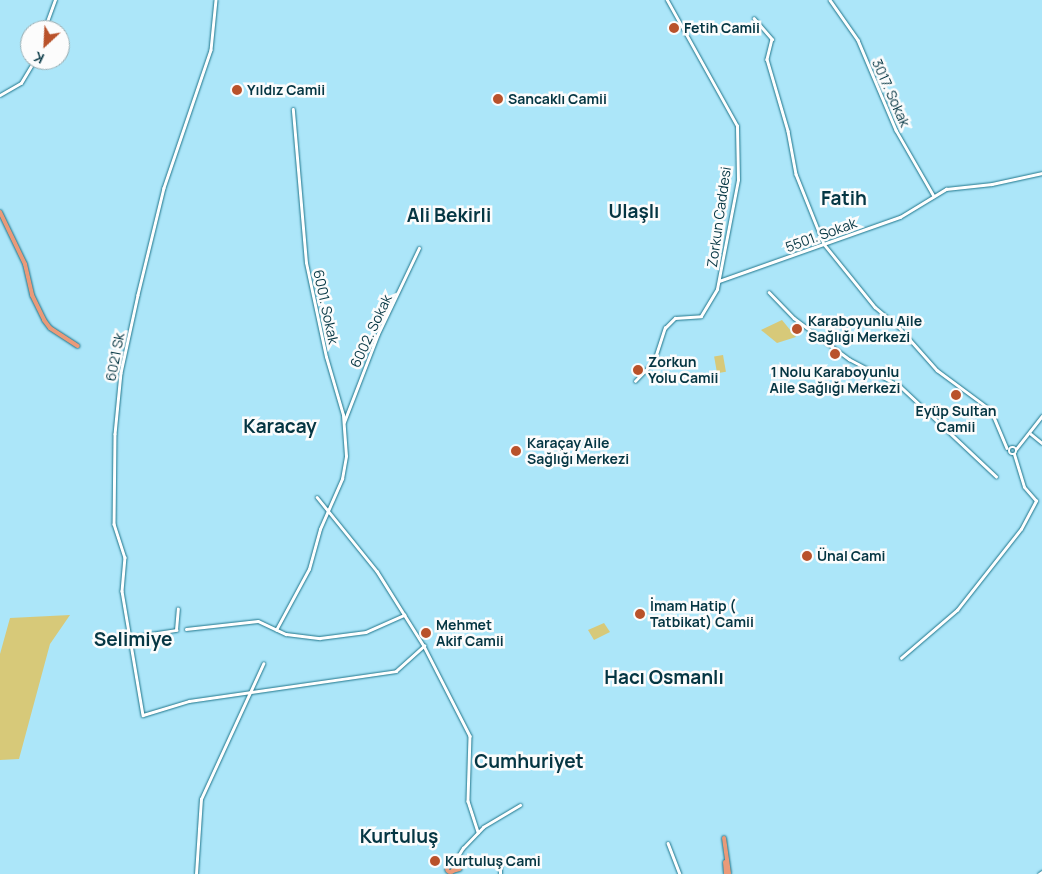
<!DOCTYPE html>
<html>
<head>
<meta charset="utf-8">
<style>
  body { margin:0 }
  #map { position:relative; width:1042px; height:874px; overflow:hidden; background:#ace6f9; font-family:Manrope,sans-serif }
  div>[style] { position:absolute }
  .green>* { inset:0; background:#d7c979; transform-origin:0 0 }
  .roads { filter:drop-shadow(0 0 1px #1e758b) drop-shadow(0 0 1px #1e758b) }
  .minor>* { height:2.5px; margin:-1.25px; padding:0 1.25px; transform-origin:1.25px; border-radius:1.25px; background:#fff }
  .minor>.ring { margin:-1.25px; padding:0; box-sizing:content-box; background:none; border:2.5px solid #fff; border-radius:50% }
  .major>* { height:4px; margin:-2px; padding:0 2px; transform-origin:2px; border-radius:2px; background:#ea9a79 }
  .major>.ring { margin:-2px; padding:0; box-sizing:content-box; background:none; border:4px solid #ea9a79; border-radius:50% }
  .dots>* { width:14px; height:14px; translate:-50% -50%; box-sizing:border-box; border:2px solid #fcfcfc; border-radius:50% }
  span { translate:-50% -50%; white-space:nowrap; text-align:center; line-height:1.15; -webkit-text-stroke:5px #fcfcfc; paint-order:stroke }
  .poi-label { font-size:14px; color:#053643; font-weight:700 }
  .left { translate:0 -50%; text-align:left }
  .street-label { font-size:14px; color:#053643 }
  .district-label { font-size:19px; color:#053643; font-weight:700 }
  .north { position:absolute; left:20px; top:20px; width:50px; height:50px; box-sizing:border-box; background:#fcfcfc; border:1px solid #99adb2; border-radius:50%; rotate:205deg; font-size:14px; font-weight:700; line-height:20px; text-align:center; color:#053643 }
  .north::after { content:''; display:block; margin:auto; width:18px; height:22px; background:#b9522b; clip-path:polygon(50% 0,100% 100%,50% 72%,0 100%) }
</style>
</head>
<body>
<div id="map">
  <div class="green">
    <i style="clip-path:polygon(782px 320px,796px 337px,777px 343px,761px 330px)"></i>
    <i style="left:723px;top:355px;width:17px;height:9px;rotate:80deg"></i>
    <i style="clip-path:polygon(70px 615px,50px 644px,19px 759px,0 760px,0 654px,10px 618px)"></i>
    <i style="clip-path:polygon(604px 623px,610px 632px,594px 640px,588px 630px)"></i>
  </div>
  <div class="roads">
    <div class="minor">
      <i style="left:216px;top:0;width:50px;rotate:95.7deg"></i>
      <i style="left:211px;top:50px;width:146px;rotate:108.8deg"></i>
      <i style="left:164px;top:188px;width:110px;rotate:103.7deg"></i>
      <i style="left:138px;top:295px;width:80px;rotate:102.3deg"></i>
      <i style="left:121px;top:373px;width:61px;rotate:95.6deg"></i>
      <i style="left:115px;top:434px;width:90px;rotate:90.6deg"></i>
      <i style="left:114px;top:524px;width:35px;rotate:72deg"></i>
      <i style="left:125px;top:557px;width:34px;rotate:95deg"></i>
      <i style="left:122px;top:591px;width:126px;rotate:80.4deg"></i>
      <i style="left:143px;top:715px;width:48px;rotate:-16.9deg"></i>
      <i style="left:189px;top:701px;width:209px;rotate:-8.2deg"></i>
      <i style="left:396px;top:671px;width:38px;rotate:-42deg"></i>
      <i style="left:830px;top:0;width:49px;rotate:55deg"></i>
      <i style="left:858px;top:40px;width:98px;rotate:67.1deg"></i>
      <i style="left:896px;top:130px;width:76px;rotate:60.1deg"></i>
      <i style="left:754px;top:18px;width:28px;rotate:49deg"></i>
      <i style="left:772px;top:39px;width:21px;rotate:104deg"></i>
      <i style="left:767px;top:59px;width:75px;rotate:73.7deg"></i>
      <i style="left:788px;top:131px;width:44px;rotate:79.5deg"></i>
      <i style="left:796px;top:174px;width:75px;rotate:68.2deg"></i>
      <i style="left:824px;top:244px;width:81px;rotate:51deg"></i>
      <i style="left:875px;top:307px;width:30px;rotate:40deg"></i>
      <i style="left:898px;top:326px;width:59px;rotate:48.4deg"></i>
      <i style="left:937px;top:370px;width:67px;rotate:36.5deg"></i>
      <i style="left:991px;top:410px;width:41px;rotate:67.2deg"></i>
      <i style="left:44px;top:30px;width:32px;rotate:-70deg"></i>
      <i style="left:0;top:95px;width:24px;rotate:-30deg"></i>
      <i style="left:21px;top:83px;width:27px;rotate:-59deg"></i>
      <i style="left:719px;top:281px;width:192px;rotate:-19.5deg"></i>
      <i style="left:900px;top:217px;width:54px;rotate:-31.3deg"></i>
      <i style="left:946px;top:189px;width:46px;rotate:-6.2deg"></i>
      <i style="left:992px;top:184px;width:51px;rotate:-12.4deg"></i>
      <i style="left:769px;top:292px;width:36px;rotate:46deg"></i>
      <i style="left:794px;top:318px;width:69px;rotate:36.7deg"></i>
      <i style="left:849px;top:359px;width:58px;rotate:27.9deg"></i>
      <i style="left:900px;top:386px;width:132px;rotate:43.2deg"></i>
      <i style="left:635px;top:381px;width:28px;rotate:-46deg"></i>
      <i style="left:654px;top:361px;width:35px;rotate:-72deg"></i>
      <i style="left:665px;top:328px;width:14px;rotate:-45deg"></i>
      <i style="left:675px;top:318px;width:26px;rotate:-4deg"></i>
      <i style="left:701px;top:316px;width:31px;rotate:-59deg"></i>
      <i style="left:717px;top:289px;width:111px;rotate:-79.1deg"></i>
      <i style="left:738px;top:180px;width:54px;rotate:-91.1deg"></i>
      <i style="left:737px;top:126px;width:144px;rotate:-119.1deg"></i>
      <i style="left:344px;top:422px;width:94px;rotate:-68.9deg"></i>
      <i style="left:378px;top:334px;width:95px;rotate:-64.5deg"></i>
      <i style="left:1031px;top:434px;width:14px;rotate:39deg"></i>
      <i class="ring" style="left:1009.5px;top:447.5px;width:4.5px;height:4.5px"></i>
      <i style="left:1016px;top:449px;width:42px;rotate:-51.8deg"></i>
      <i style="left:317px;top:497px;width:95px;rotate:51deg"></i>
      <i style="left:377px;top:571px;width:89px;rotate:57.9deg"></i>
      <i style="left:424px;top:646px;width:101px;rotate:62.9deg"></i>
      <i style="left:470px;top:736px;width:65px;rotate:91.8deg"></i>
      <i style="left:468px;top:801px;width:33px;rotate:72deg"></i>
      <i style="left:186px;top:629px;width:72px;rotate:-6.3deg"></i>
      <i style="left:258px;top:621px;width:31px;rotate:25deg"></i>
      <i style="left:286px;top:634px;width:34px;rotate:7deg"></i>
      <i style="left:320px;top:638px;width:46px;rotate:-7.4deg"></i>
      <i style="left:366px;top:632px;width:42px;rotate:-24.1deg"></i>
      <i style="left:276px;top:630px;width:69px;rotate:-61.6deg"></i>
      <i style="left:309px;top:569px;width:41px;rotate:-74.6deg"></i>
      <i style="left:320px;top:529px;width:55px;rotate:-66.3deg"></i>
      <i style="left:342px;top:479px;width:23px;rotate:-80deg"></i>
      <i style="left:346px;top:456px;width:41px;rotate:-94.2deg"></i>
      <i style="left:343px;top:415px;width:60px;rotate:-106.3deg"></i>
      <i style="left:326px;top:357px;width:96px;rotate:-102deg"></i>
      <i style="left:306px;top:263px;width:154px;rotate:-94.9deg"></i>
      <i style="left:131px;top:637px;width:46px;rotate:-8.8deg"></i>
      <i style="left:176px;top:630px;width:21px;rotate:-85deg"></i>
      <i style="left:901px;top:658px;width:74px;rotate:-40.6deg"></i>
      <i style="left:957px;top:610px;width:103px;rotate:-51.7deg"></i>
      <i style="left:1021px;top:529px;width:32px;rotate:-62deg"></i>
      <i style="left:1036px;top:501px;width:18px;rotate:-131deg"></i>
      <i style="left:1024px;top:487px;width:34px;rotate:-107deg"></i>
      <i style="left:668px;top:843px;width:33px;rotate:69deg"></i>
      <i style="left:452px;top:866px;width:21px;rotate:-59deg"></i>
      <i style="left:463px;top:848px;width:29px;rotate:-46deg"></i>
      <i style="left:483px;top:827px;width:43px;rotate:-30.7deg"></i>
      <i style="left:196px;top:874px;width:75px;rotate:-86.2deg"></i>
      <i style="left:201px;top:799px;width:149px;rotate:-65.3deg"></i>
      <i style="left:500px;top:874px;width:10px;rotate:-90deg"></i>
      <i style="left:1039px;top:874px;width:4px;rotate:-34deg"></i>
    </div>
    <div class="major">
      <i style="left:0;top:212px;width:58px;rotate:64.3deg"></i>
      <i style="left:25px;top:264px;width:32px;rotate:77deg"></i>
      <i style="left:32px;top:295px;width:28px;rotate:64deg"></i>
      <i style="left:44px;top:320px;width:10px;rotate:53deg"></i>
      <i style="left:50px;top:328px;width:33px;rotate:33deg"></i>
      <i style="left:724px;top:838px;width:36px;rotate:82deg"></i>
      <i style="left:725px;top:862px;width:12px;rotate:85deg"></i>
      <i class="ring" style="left:446.5px;top:864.5px;width:3px;height:3px"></i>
      <i style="left:452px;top:871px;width:8px;rotate:-14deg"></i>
    </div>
  </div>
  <div class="dots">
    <i style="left:674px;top:28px;background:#b9522b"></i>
    <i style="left:237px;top:90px;background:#b9522b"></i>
    <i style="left:498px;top:99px;background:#b9522b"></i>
    <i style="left:797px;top:329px;background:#b9522b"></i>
    <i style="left:835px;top:354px;background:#b9522b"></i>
    <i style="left:638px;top:370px;background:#b9522b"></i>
    <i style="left:956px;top:395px;background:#b9522b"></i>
    <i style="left:516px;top:451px;background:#b9522b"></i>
    <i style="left:807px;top:556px;background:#b9522b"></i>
    <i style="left:640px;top:614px;background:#b9522b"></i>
    <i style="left:426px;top:633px;background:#b9522b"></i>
    <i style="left:435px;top:861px;background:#b9522b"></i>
  </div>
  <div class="poi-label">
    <span class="left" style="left:684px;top:28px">Fetih Camii</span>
    <span class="left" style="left:247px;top:90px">Yıldız Camii</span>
    <span class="left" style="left:508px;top:99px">Sancaklı Camii</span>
    <span class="left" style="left:808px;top:329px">Karaboyunlu Aile<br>Sağlığı Merkezi</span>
    <span class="left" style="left:648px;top:370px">Zorkun<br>Yolu Camii</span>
    <span style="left:835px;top:380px">1 Nolu Karaboyunlu<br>Aile Sağlığı Merkezi</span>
    <span style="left:956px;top:419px">Eyüp Sultan<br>Camii</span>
    <span class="left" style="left:527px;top:451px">Karaçay Aile<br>Sağlığı Merkezi</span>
    <span class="left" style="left:817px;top:556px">Ünal Cami</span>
    <span class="left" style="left:650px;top:614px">İmam Hatip (<br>Tatbikat) Camii</span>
    <span class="left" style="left:436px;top:633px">Mehmet<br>Akif Camii</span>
    <span class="left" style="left:445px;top:861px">Kurtuluş Cami</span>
  </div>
  <div class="street-label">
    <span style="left:891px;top:93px;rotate:66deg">3017. Sokak</span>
    <span style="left:719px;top:217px;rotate:-82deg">Zorkun Caddesi</span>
    <span style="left:821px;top:235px;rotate:-20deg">5501. Sokak</span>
    <span style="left:326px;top:307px;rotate:78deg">6001. Sokak</span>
    <span style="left:371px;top:331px;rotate:-65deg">6002. Sokak</span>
    <span style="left:115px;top:357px;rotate:-79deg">6021 Sk</span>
  </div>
  <div class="district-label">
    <span style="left:844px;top:199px">Fatih</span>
    <span style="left:634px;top:212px">Ulaşlı</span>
    <span style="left:449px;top:216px">Ali Bekirli</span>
    <span style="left:280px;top:427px">Karacay</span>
    <span style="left:133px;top:640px">Selimiye</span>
    <span style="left:664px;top:678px">Hacı Osmanlı</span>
    <span style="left:529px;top:762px">Cumhuriyet</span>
    <span style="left:399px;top:837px">Kurtuluş</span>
  </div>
  <div class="north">K</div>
</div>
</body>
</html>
